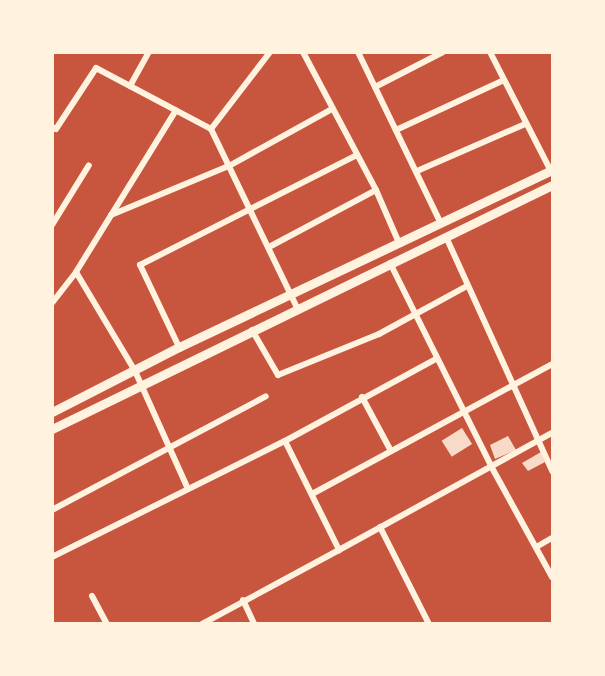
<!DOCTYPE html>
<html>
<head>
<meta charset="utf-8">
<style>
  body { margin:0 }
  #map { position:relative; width:605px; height:676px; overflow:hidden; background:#c8553d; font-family:Bitter,serif }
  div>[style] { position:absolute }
  .building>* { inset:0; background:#f7dbc8; transform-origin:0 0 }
  .minor>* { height:6px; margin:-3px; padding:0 3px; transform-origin:3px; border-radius:3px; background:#fff3e0 }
  .secondary>* { height:9px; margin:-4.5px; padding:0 4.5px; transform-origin:4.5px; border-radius:4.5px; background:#fff3e0 }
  span { translate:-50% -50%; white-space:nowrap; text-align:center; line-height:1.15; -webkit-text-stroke:4.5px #fff3e0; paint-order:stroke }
  .frame { position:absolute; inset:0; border:54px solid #fff3e0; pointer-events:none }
</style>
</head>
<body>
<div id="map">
  <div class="building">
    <i style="left:462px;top:428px;width:19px;height:24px;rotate:58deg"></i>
    <i style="clip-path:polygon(508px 436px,516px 450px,495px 459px,490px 445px)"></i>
    <i style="clip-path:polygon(541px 452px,545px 462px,528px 471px,522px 463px)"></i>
  </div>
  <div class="minor">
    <i style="left:303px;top:52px;width:156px;rotate:62.1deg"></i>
    <i style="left:376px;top:190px;width:58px;rotate:66.5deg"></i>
    <i style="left:358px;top:52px;width:189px;rotate:64.2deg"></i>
    <i style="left:490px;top:52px;width:134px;rotate:62.9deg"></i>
    <i style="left:130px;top:86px;width:39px;rotate:-61deg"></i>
    <i style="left:375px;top:87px;width:76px;rotate:-27.2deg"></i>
    <i style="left:52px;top:127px;width:4px;rotate:27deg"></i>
    <i style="left:56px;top:129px;width:73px;rotate:-56.7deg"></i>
    <i style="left:96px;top:68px;width:130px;rotate:27.9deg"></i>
    <i style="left:211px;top:129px;width:199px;rotate:64.3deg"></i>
    <i style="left:211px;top:129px;width:97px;rotate:-52.5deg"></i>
    <i style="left:396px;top:130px;width:119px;rotate:-24.8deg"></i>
    <i style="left:417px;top:171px;width:118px;rotate:-23.5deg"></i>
    <i style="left:111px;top:215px;width:128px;rotate:-22.6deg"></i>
    <i style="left:229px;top:166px;width:118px;rotate:-29deg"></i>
    <i style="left:52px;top:225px;width:70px;rotate:-58.3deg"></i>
    <i style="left:447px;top:239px;width:255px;rotate:65.6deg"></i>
    <i style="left:269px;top:247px;width:121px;rotate:-28deg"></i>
    <i style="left:390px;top:263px;width:227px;rotate:63.5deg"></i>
    <i style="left:491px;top:466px;width:127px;rotate:61.2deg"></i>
    <i style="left:76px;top:272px;width:190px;rotate:-58.3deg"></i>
    <i style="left:52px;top:303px;width:39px;rotate:-52deg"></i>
    <i style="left:76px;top:272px;width:115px;rotate:59.2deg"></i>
    <i style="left:135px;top:371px;width:129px;rotate:65.8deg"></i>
    <i style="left:252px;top:330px;width:52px;rotate:60deg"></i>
    <i style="left:278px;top:375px;width:109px;rotate:-22.1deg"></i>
    <i style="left:379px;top:334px;width:100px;rotate:-28.6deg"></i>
    <i style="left:179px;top:347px;width:91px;rotate:-115.4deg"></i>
    <i style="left:140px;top:265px;width:243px;rotate:-26.9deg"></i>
    <i style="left:362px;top:397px;width:61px;rotate:61.8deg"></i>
    <i style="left:285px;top:441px;width:172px;rotate:-28.5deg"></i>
    <i style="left:312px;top:494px;width:273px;rotate:-28.4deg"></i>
    <i style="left:52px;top:510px;width:242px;rotate:-28deg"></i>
    <i style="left:380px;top:527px;width:109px;rotate:63.2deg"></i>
    <i style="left:538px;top:546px;width:16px;rotate:-30deg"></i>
    <i style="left:339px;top:550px;width:243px;rotate:-28.8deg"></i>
    <i style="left:52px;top:557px;width:260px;rotate:-26.5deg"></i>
    <i style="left:285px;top:441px;width:122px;rotate:63.6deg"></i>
    <i style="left:339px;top:550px;width:156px;rotate:151.6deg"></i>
    <i style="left:92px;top:596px;width:32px;rotate:62deg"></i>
    <i style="left:243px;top:600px;width:26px;rotate:65deg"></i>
  </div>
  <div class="secondary">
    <i style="left:52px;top:412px;width:143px;rotate:-27.1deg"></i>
    <i style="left:179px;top:347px;width:413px;rotate:-25.4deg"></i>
    <i style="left:52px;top:429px;width:556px;rotate:-26.01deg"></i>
  </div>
  <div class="frame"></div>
</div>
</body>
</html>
